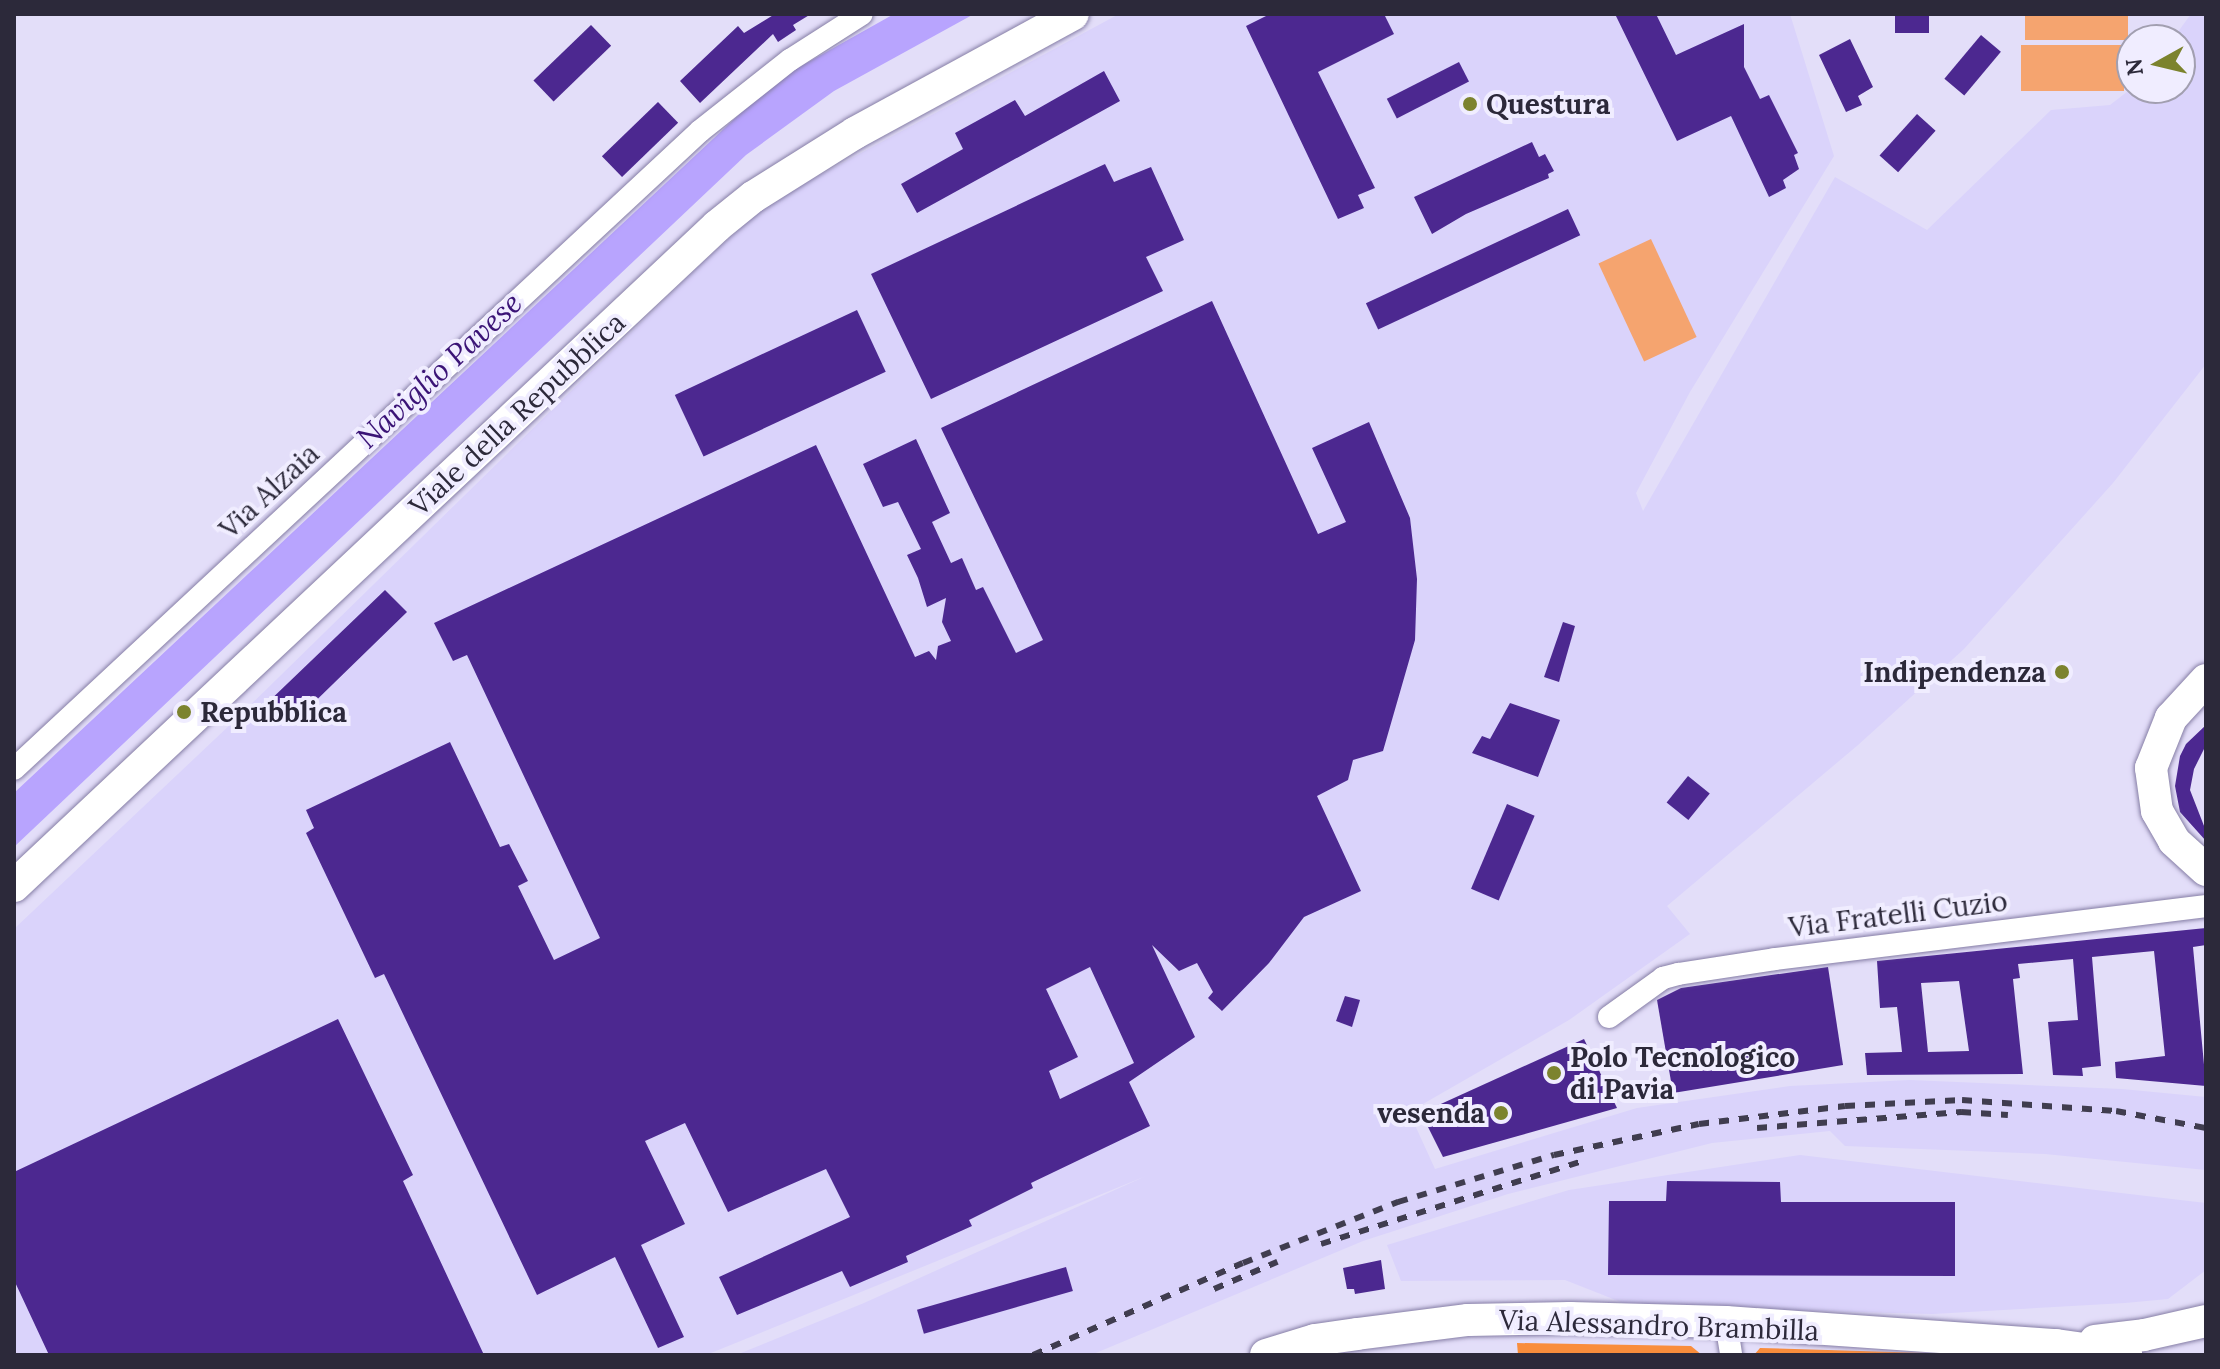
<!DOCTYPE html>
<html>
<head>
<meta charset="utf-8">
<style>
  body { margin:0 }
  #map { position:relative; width:2220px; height:1369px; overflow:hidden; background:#e3def9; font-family:Lora,serif }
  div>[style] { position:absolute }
  .built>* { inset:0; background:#dad3fb }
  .green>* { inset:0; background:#f5a46f; transform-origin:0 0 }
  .forest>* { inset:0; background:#f98d3c }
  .water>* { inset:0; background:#b8a4fe }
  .building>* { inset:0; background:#4c2890; transform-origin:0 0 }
  .roads { filter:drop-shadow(0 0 2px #857da5) drop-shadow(0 0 2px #857da5) }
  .street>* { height:22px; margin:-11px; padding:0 11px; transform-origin:11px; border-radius:11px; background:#fff }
  .secondary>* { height:32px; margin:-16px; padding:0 16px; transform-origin:16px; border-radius:16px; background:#fff }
  .rail>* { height:6px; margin-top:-3px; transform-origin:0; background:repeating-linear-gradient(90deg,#403d4f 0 10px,transparent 0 20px) }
  .dots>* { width:22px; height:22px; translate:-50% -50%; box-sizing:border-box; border:4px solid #f0edff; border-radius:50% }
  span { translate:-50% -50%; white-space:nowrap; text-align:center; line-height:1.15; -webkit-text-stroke:8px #f0edff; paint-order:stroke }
  .poi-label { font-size:28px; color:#2c293a; font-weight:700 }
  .left { translate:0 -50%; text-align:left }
  .right { translate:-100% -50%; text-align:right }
  .street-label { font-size:28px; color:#2c293a }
  .water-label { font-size:30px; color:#3a1376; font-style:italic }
  .frame { position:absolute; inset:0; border:16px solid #2c293a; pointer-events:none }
  .north { position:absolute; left:2116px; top:24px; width:80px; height:80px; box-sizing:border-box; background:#f0edff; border:2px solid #a29fb0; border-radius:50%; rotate:262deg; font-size:22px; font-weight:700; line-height:32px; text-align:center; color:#2c293a }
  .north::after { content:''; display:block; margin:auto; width:28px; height:36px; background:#7c832e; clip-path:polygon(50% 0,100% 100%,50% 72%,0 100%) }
</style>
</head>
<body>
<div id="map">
  <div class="built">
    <i style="clip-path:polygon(1119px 14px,1790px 14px,1834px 156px,1690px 392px,1636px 493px,1643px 511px,1835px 177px,1927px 230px,2051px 110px,2110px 105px,2132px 88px,2180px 88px,2180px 40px,2172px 40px,2191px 14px,2206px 14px,2206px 364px,2113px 483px,1964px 649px,1858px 745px,1667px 906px,1690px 934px,1569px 1020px,1409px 1112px,1435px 1169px,1637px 1108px,1790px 1086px,1910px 1080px,2122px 1089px,2206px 1097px,2206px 1170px,2045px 1154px,1845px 1146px,1830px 1131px,1712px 1143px,1508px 1194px,1363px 1241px,1091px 1355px,736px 1355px,864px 1303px,1146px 1176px,706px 1355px,14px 1355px,14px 929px,233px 722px,703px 262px,770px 202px)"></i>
    <i style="clip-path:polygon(1800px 1155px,2206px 1203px,2206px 1270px,2168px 1299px,2125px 1303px,1933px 1314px,1631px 1306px,1565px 1280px,1401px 1281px,1387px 1245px,1569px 1190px)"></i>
  </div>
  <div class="green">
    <i style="left:2025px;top:14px;width:103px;height:26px"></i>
    <i style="left:2021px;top:45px;width:103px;height:46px"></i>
    <i style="left:1651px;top:239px;width:108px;height:58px;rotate:65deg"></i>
  </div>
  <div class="forest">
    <i style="clip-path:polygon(1517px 1343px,1691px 1346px,1702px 1355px,1518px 1355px)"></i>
    <i style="clip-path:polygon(1760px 1348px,1994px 1355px,1754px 1355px)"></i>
  </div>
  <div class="water">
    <i style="clip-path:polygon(894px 14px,974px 14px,834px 91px,746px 155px,14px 847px,14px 793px,745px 109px,796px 69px)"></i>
  </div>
  <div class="building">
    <i style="clip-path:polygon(775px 14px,811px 14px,793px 25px,796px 30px,778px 42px,773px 34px,700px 103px,680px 81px,738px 26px,744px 33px)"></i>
    <i style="clip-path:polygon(1270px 14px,1384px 14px,1394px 34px,1318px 72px,1375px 188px,1358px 195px,1364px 208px,1338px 219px,1246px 26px)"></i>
    <i style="clip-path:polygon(1615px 14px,1656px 14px,1676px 55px,1744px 24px,1744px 67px,1760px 99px,1769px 95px,1798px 153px,1794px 155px,1799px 169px,1783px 180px,1786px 188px,1769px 197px,1731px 116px,1677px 141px)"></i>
    <i style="left:1895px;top:14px;width:34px;height:19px"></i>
    <i style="left:591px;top:25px;width:29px;height:80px;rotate:46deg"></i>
    <i style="left:1981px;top:35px;width:26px;height:57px;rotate:40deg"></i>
    <i style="clip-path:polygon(1850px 39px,1873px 87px,1858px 96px,1862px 105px,1846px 112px,1819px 55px)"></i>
    <i style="left:1459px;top:62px;width:22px;height:81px;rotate:63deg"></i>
    <i style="clip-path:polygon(1104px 71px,1120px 101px,917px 213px,901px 184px,963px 149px,955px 133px,1015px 100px,1025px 116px)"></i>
    <i style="left:658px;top:102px;width:29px;height:78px;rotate:46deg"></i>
    <i style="left:1917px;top:114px;width:25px;height:56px;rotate:42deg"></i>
    <i style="clip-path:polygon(1532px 142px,1539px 157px,1545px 154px,1554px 171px,1548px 174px,1549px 178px,1466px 214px,1432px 234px,1414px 197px)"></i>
    <i style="clip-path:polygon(1105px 164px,1114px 182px,1151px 167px,1184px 240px,1146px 257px,1163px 291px,931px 399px,871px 274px)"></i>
    <i style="left:1568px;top:209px;width:29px;height:223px;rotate:65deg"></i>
    <i style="clip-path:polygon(evenodd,1212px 301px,1318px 534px,1346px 522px,1312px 448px,1369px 422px,1410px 518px,1417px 579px,1415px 640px,1383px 751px,1353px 760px,1348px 780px,1317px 796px,1361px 891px,1304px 917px,1269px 963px,1222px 1011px,1208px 998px,1213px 992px,1197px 963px,1179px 971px,1152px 945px,1195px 1037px,1129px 1082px,1150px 1126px,1031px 1183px,1033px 1188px,969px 1220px,972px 1226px,906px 1256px,908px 1262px,850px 1287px,842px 1271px,737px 1315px,719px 1277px,850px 1217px,826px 1169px,728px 1212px,685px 1123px,645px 1141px,685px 1224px,641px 1245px,684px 1337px,658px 1348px,615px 1257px,537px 1295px,384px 974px,375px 978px,306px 833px,314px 828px,306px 810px,450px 742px,500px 847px,509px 844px,528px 881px,518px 886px,554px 960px,600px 938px,467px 655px,453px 661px,434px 623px,816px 445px,915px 657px,929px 651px,936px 660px,938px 646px,951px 641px,942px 622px,946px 598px,927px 607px,918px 578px,907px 555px,921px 549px,898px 502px,883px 507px,863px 464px,916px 439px,950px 513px,932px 522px,951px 563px,962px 558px,976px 590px,983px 587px,1016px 653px,1043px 640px,941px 428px,1212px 301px,1090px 967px,1134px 1063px,1060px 1099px,1049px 1071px,1078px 1057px,1046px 989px,1090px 967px)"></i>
    <i style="left:857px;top:310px;width:68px;height:201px;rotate:65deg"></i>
    <i style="clip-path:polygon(385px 590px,407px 612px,296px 720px,288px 712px,277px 722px,263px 707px)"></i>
    <i style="clip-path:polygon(1563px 622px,1575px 626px,1559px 682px,1544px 677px)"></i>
    <i style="clip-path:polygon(1510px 703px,1560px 720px,1538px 777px,1472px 753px,1482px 736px,1490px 739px)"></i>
    <i style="clip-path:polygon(2206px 725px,2206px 745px,2194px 769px,2190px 790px,2206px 831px,2206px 841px,2180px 812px,2175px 786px,2180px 756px,2186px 744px)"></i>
    <i style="left:1688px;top:776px;width:28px;height:34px;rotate:39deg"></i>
    <i style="left:1507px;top:804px;width:30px;height:92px;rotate:23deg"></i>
    <i style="clip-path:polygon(evenodd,2206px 928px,2206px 945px,2193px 947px,2206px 1086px,2116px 1078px,2115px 1062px,2165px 1056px,2154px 951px,2092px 957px,2101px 1066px,2082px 1068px,2083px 1076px,2053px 1075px,2048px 1022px,2078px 1020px,2073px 959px,2018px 964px,2020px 978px,2013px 979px,2023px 1074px,1867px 1075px,1865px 1053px,1902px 1052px,1897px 1007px,1880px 1008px,1877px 961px,2206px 928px,1959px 981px,1969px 1051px,1928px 1052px,1921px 983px,1959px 981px)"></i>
    <i style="clip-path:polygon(1828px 967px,1843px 1065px,1673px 1093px,1657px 1000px,1681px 988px)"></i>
    <i style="clip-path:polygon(1345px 996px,1360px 1000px,1352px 1027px,1336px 1021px)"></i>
    <i style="clip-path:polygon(338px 1019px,413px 1175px,403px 1181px,484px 1355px,49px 1355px,14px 1280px,14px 1172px)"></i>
    <i style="clip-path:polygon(1584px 1039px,1617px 1108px,1443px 1157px,1421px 1113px)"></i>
    <i style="clip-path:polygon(1667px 1181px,1780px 1182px,1781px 1202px,1955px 1202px,1955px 1276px,1608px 1275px,1609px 1201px,1666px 1201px)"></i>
    <i style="clip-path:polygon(1381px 1260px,1385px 1289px,1355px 1294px,1354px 1289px,1347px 1289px,1343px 1268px)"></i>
    <i style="left:1066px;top:1267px;width:25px;height:155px;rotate:74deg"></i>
  </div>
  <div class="roads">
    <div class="street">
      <i style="left:14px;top:769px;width:937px;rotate:-42.92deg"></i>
      <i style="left:700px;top:131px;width:115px;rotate:-38.3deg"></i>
      <i style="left:790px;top:60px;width:85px;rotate:-32.6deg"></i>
      <i style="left:1609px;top:1017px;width:67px;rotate:-35.8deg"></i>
      <i style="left:1663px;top:978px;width:16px;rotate:-15deg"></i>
      <i style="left:1678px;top:974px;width:98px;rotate:-8.8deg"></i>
      <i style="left:1775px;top:959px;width:434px;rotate:-7deg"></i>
      <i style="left:1726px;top:1322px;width:33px;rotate:81deg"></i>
    </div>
    <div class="secondary">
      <i style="left:2206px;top:680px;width:52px;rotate:132.6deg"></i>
      <i style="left:2171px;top:718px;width:54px;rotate:111.8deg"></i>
      <i style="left:2151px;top:768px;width:43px;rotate:82.1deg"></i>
      <i style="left:2157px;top:811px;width:34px;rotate:60deg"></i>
      <i style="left:2174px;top:841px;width:43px;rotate:42.2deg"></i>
      <i style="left:14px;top:886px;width:964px;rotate:-43.19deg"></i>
      <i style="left:717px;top:226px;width:46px;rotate:-38.9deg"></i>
      <i style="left:753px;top:197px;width:120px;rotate:-32.1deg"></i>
      <i style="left:855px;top:133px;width:248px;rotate:-28.6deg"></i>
      <i style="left:2095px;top:1341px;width:49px;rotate:-7deg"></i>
      <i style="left:2144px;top:1335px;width:64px;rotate:-12.7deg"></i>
      <i style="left:1266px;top:1355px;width:51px;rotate:-17deg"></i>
      <i style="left:1315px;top:1340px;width:42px;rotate:-8.1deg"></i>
      <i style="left:1357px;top:1334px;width:112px;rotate:-7.2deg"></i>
      <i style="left:1468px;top:1320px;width:102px;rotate:-1.1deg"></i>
      <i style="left:1570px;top:1318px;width:156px;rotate:1.5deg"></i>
      <i style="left:1726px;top:1322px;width:331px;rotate:4deg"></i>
      <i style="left:2056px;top:1345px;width:71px;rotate:8.1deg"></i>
    </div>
  </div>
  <div class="rail">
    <i style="left:1757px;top:1128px;width:205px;rotate:-4.5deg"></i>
    <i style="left:1961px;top:1112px;width:47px;rotate:3.7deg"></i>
    <i style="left:1321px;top:1244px;width:272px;rotate:-17.6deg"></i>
    <i style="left:1214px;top:1289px;width:69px;rotate:-23.2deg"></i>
    <i style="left:1033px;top:1355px;width:229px;rotate:-23.7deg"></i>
    <i style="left:1243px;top:1263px;width:167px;rotate:-21.5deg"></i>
    <i style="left:1398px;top:1202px;width:163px;rotate:-16.8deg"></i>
    <i style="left:1554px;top:1155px;width:148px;rotate:-12.1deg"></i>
    <i style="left:1699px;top:1124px;width:147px;rotate:-7deg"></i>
    <i style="left:1845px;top:1106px;width:117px;rotate:-2.9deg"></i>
    <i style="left:1962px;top:1100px;width:154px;rotate:4.1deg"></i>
    <i style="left:2116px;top:1111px;width:92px;rotate:10.7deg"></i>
  </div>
  <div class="dots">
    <i style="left:1470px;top:104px;background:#7c832e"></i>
    <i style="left:2062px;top:672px;background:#7c832e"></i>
    <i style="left:184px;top:712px;background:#7c832e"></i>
    <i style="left:1554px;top:1073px;background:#7c832e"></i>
    <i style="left:1501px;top:1113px;background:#7c832e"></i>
  </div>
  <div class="poi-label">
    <span class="left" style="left:1486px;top:104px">Questura</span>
    <span class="right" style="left:2046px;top:672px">Indipendenza</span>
    <span class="left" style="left:200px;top:712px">Repubblica</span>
    <span class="left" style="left:1570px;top:1073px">Polo Tecnologico<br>di Pavia</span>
    <span class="right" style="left:1485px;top:1113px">vesenda</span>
  </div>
  <div class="street-label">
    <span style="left:517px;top:414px;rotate:-43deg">Viale della Repubblica</span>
    <span style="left:269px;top:491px;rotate:-43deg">Via Alzaia</span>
    <span style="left:1898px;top:914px;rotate:-7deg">Via Fratelli Cuzio</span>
    <span style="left:1659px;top:1325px;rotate:2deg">Via Alessandro Brambilla</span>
  </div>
  <div class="water-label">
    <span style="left:439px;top:370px;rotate:-43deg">Naviglio Pavese</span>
  </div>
  <div class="frame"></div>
  <div class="north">N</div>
</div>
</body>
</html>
